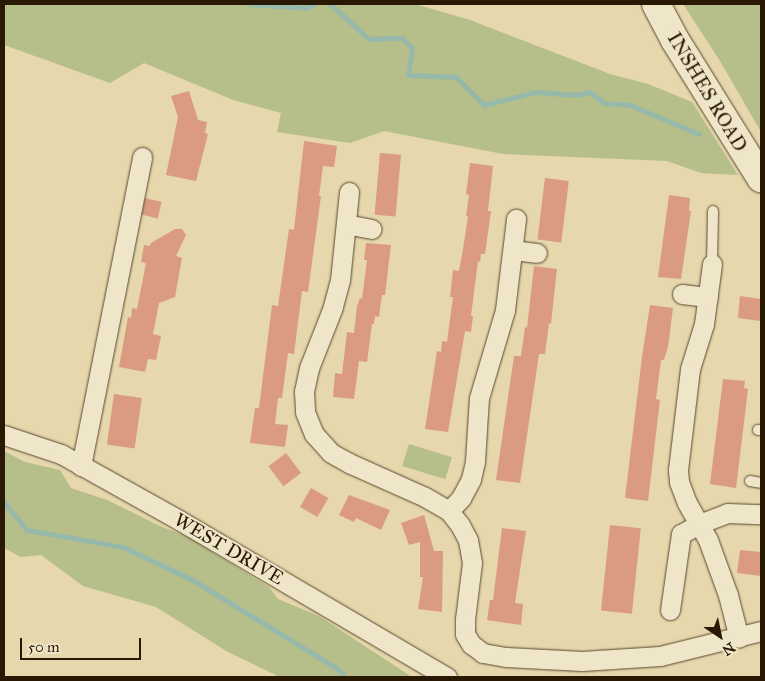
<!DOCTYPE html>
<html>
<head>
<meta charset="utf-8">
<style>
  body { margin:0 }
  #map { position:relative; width:765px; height:681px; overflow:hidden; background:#e6d7ac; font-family:"IM FELL Great Primer",serif }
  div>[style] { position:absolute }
  .green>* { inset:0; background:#b6be89; transform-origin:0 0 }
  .stream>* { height:5px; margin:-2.5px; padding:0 2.5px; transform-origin:2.5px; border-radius:2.5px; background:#96b9ab }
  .building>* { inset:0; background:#da9b81; transform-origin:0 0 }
  .roads { filter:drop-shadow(0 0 1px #58482e) drop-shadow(0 0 1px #58482e) }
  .lane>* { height:10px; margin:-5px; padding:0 5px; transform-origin:5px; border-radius:5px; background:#efe5c9 }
  .street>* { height:19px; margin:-9.5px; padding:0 9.5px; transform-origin:9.5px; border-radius:9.5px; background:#efe5c9 }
  .secondary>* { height:28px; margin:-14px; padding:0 14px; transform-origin:14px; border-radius:14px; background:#efe5c9 }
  span { translate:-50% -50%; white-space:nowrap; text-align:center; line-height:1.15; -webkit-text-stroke:4px #efe5c9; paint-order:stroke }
  .street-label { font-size:19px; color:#291904 }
  .frame { position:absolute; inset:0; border:5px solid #291904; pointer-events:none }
  .north { position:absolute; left:695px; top:611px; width:50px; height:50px; -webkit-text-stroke:4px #efe5c9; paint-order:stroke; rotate:146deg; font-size:14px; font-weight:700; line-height:20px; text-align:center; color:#291904 }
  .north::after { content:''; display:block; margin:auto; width:18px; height:22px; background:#291904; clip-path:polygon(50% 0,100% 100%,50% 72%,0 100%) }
  .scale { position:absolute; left:20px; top:638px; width:121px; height:22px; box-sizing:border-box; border:2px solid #291904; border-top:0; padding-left:6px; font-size:15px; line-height:18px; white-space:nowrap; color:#291904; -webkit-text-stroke:4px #efe5c9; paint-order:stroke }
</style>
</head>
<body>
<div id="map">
  <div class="green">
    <i style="clip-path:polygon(4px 4px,415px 4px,470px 20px,610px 74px,648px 84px,692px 102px,738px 175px,701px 173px,667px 161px,503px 154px,384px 131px,350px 143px,277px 132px,281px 113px,233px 100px,144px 63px,110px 83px,4px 45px)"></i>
    <i style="clip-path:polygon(683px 4px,761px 4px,761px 132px,720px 61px)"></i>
    <i style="left:409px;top:444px;width:45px;height:23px;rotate:17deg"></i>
    <i style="clip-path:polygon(4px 451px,25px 462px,60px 470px,71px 488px,107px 500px,160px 526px,188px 537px,269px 587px,278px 599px,319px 616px,412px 677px,280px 677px,228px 652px,156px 607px,83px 586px,41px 555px,21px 557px,4px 548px)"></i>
  </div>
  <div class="stream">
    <i style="left:249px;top:4px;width:57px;rotate:4deg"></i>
    <i style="left:306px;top:8px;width:9px;rotate:-27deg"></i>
    <i style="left:330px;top:4px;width:52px;rotate:41.9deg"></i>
    <i style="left:369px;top:39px;width:33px;rotate:-2deg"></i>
    <i style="left:402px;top:38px;width:14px;rotate:45deg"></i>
    <i style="left:412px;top:48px;width:27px;rotate:98deg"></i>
    <i style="left:408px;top:75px;width:48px;rotate:2.4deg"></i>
    <i style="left:456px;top:77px;width:40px;rotate:45deg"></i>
    <i style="left:484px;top:105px;width:54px;rotate:-14deg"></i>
    <i style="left:536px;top:92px;width:40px;rotate:4.3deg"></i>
    <i style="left:576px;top:95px;width:14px;rotate:-12deg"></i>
    <i style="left:590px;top:92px;width:18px;rotate:38deg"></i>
    <i style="left:604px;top:103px;width:26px;rotate:4deg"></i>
    <i style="left:630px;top:105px;width:75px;rotate:22.8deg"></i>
    <i style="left:4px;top:502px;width:36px;rotate:51deg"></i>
    <i style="left:27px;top:530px;width:97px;rotate:10deg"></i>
    <i style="left:123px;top:547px;width:75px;rotate:25.2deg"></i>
    <i style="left:191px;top:579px;width:172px;rotate:31.5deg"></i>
    <i style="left:338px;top:669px;width:11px;rotate:49deg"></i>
  </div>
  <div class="building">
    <i style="clip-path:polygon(189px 91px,198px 120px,207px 122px,205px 133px,208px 134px,196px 181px,166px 175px,178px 117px,171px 96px)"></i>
    <i style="clip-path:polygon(304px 141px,337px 146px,334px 167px,323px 166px,319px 196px,321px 196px,308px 292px,302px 291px,294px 354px,288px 353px,282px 398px,278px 398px,275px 424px,288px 425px,285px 447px,250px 443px,255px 408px,259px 408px,272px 305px,278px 306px,289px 229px,294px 230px)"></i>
    <i style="left:380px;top:153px;width:21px;height:62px;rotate:5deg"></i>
    <i style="clip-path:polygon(470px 163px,493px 166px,488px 211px,491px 211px,485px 254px,481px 254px,480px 262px,478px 261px,471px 316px,473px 316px,471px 332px,465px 331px,448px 432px,425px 429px,437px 351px,441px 352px,442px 341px,447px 342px,453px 297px,450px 297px,453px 270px,459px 271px,464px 243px,468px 216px,466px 216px,469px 195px,466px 194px)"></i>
    <i style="left:545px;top:178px;width:24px;height:62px;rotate:7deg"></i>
    <i style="clip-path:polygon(669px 195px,690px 198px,689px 211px,691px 211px,681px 279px,658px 277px)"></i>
    <i style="left:145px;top:198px;width:17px;height:17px;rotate:13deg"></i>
    <i style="clip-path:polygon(175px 229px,182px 229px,186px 235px,176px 256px,182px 258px,175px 297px,159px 303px,153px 334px,161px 336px,156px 360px,148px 359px,145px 372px,119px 367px,128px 317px,131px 318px,132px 308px,137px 309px,146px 263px,141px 262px,144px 245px,150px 246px,151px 243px)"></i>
    <i style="clip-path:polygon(366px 243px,391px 245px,385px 295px,382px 295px,379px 317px,375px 316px,374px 324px,372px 324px,367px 362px,359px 361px,354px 399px,333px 397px,335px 373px,342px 374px,347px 332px,354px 333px,357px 306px,360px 298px,362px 299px,367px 260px,364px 260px)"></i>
    <i style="clip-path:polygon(534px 266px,557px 269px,551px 324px,549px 323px,545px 354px,539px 354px,520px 483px,496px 480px,514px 356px,521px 356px,525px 327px,527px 328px)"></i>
    <i style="clip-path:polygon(740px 296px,761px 299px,761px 321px,738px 318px)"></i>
    <i style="clip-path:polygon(650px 305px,673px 308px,668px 347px,664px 360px,661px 360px,656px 399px,660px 400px,648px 501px,625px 498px,642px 357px)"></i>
    <i style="clip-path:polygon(723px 379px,745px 381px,744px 388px,748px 389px,736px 488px,710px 484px)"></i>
    <i style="left:114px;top:394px;width:28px;height:51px;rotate:8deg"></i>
    <i style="left:286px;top:453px;width:25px;height:22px;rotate:53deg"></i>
    <i style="left:311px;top:488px;width:20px;height:22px;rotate:30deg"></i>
    <i style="clip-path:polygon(349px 495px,390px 510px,381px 530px,356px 518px,354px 522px,339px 515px)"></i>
    <i style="clip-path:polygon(424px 515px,434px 551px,443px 551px,442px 612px,418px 609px,423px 577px,420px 577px,420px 542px,409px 545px,401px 523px)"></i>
    <i style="left:610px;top:525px;width:31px;height:86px;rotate:6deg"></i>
    <i style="clip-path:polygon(502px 528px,526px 531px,515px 603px,523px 604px,521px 625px,487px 620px,490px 600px,493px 600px)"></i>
    <i style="clip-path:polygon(740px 550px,761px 552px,761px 576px,737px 573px)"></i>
  </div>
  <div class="roads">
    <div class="lane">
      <i style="left:712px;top:264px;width:53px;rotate:-88.9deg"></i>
      <i style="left:758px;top:430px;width:3px"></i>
      <i style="left:750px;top:481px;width:11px;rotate:10deg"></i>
    </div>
    <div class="street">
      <i style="left:349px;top:192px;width:88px;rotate:95.8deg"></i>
      <i style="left:340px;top:280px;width:28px;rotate:105deg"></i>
      <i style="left:333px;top:307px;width:66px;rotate:111.5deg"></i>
      <i style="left:309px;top:368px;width:24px;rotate:102deg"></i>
      <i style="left:304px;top:391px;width:21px;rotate:87deg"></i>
      <i style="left:305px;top:412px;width:24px;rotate:68deg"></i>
      <i style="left:314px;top:434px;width:25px;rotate:48deg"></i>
      <i style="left:331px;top:453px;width:21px;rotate:29deg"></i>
      <i style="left:349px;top:463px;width:83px;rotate:24.1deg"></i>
      <i style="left:425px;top:497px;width:28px;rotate:30deg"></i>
      <i style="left:449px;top:511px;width:18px;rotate:52deg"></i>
      <i style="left:460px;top:525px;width:17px;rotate:62deg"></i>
      <i style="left:468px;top:540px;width:23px;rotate:80deg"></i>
      <i style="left:472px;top:563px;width:56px;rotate:97.1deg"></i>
      <i style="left:465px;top:619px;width:15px;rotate:90deg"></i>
      <i style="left:465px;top:634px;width:12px;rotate:59deg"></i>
      <i style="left:471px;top:644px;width:15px;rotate:37deg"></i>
      <i style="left:483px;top:653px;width:23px;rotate:10deg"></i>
      <i style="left:506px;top:657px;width:76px;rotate:3deg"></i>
      <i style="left:582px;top:661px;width:78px;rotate:-3.7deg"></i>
      <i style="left:660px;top:656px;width:104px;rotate:-13.9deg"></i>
      <i style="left:346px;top:224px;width:26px;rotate:11deg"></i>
      <i style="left:513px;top:250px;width:24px;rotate:7deg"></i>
      <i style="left:712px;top:264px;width:61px;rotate:97.6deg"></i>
      <i style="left:704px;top:324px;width:47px;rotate:107.3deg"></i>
      <i style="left:690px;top:369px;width:102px;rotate:96.8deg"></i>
      <i style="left:678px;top:470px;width:12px;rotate:85deg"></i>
      <i style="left:679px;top:482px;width:22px;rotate:69deg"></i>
      <i style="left:687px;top:503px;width:43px;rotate:60.4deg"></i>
      <i style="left:708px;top:540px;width:59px;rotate:70deg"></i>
      <i style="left:728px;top:595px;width:44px;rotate:75.7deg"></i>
      <i style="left:682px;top:294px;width:26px;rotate:7deg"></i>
      <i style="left:4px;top:435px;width:60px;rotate:18.4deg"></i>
      <i style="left:61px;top:454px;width:135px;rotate:29.2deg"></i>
      <i style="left:179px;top:520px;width:311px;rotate:30.4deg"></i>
      <i style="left:81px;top:466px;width:315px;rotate:-78.8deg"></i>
      <i style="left:449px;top:511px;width:18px;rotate:-47deg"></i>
      <i style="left:461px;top:498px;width:21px;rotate:-62deg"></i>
      <i style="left:471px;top:479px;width:18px;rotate:-77deg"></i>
      <i style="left:475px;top:461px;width:63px;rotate:-86.4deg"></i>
      <i style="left:479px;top:398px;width:92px;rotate:-73.5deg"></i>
      <i style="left:505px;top:310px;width:92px;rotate:-83.1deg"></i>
      <i style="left:670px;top:610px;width:77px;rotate:-81.8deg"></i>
      <i style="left:681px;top:534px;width:21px;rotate:-29deg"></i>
      <i style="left:699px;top:524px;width:30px;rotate:-21deg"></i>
      <i style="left:727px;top:513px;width:34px;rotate:2deg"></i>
    </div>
    <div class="secondary">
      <i style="left:656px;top:4px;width:41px;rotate:62.2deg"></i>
      <i style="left:675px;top:40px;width:163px;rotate:58.1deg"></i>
    </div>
  </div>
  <div class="street-label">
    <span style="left:707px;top:92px;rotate:59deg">INSHES ROAD</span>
    <span style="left:229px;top:549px;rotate:30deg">WEST DRIVE</span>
  </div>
  <div class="frame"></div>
  <div class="north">N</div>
  <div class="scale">50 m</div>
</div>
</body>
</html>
